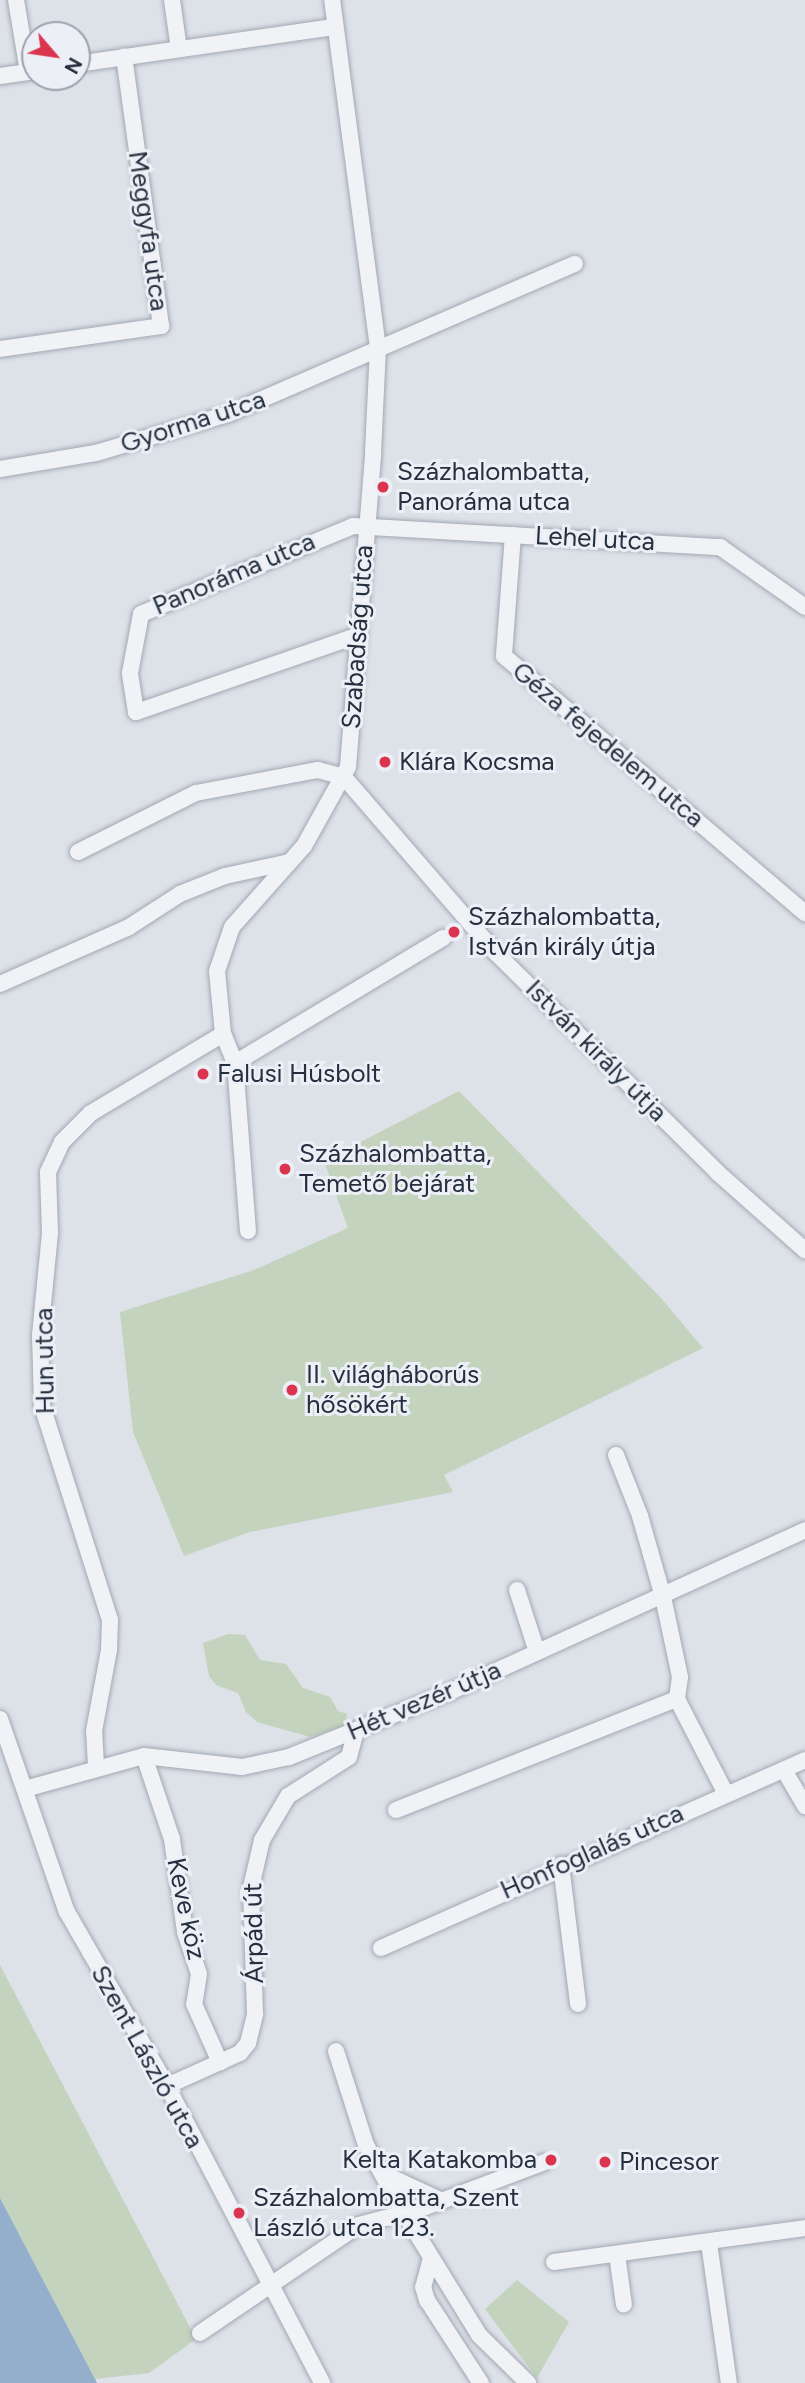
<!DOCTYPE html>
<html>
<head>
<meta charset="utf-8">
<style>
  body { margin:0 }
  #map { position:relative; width:805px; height:2383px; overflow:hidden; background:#dde1e8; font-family:Figtree,sans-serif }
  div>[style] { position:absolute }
  .green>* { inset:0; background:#c3d3bd }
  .water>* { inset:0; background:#94afcc }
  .roads { filter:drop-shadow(0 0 2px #a2a8b2) drop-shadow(0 0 2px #a2a8b2) }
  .minor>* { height:16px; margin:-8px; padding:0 8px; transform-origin:8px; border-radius:8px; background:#f0f2f6 }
  .dots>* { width:19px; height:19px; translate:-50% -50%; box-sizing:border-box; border:4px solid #ecf0f6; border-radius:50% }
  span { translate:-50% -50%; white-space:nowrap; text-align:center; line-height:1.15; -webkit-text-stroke:6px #ecf0f6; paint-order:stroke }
  .street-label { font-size:26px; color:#252f40 }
  .poi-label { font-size:26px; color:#252f40 }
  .left { translate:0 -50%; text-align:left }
  .right { translate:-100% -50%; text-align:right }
  .north { position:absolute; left:21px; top:21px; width:70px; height:70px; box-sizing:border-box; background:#ecf0f6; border:2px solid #9ca3ad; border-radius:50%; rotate:119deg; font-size:19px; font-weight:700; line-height:28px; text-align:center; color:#252f40 }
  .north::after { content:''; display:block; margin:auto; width:24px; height:32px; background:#db344e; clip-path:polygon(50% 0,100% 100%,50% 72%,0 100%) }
</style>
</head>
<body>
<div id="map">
  <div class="green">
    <i style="clip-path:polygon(459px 1091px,660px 1297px,703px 1348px,444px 1475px,453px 1492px,250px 1532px,184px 1556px,133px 1432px,120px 1312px,254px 1270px,348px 1228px,324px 1161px)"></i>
    <i style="clip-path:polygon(228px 1634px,245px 1635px,260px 1660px,286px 1664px,303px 1688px,330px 1697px,338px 1711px,347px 1714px,345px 1725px,310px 1737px,257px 1722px,246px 1712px,238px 1693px,216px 1685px,209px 1676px,203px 1643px)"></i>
    <i style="clip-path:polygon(0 1965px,196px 2339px,149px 2373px,95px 2379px,0 2198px)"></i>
    <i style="clip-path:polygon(517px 2280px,569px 2322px,537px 2378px,485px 2309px)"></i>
  </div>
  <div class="water">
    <i style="clip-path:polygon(0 2198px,95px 2379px,97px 2383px,0 2383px)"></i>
  </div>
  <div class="roads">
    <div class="minor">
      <i style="left:16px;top:0;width:73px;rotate:80.5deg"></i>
      <i style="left:172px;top:0;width:49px;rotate:81.9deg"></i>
      <i style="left:77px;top:64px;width:261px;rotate:-8.2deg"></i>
      <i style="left:0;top:76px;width:35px;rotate:-8deg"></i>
      <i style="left:0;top:349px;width:163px;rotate:-8.1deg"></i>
      <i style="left:161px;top:326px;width:272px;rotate:-97.8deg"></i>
      <i style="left:0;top:469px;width:97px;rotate:-9.5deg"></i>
      <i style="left:96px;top:453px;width:138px;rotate:-16.5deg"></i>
      <i style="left:228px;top:414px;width:378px;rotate:-23.4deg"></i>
      <i style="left:513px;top:535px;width:121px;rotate:94.3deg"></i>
      <i style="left:504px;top:656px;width:396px;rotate:40.5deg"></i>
      <i style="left:356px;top:636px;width:233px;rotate:160.9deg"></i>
      <i style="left:136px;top:712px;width:39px;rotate:-99deg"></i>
      <i style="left:130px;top:673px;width:60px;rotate:-79.4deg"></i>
      <i style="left:141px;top:614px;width:230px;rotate:-22.5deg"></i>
      <i style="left:353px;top:526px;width:368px;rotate:3.3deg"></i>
      <i style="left:720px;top:547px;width:104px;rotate:35.2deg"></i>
      <i style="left:78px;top:852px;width:132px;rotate:-26.6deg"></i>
      <i style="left:196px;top:793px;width:124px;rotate:-10.7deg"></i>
      <i style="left:318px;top:770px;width:27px;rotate:15deg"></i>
      <i style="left:344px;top:777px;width:233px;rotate:49.2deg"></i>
      <i style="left:496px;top:953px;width:311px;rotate:44.7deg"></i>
      <i style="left:717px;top:1172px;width:118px;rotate:41.6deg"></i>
      <i style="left:0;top:984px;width:141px;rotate:-23.8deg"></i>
      <i style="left:129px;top:927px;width:61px;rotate:-32.9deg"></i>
      <i style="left:180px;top:894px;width:48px;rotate:-21.8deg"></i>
      <i style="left:225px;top:876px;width:66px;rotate:-12.2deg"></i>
      <i style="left:235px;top:1063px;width:243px;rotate:-31deg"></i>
      <i style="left:248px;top:1231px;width:169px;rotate:-94.4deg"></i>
      <i style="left:235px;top:1063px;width:31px;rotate:-112deg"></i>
      <i style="left:223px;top:1034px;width:63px;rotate:-95.4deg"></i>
      <i style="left:217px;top:971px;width:46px;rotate:-71.2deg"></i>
      <i style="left:232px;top:927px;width:108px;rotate:-48.4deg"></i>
      <i style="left:304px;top:846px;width:90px;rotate:-60.9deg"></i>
      <i style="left:348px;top:767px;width:315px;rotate:-85.4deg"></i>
      <i style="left:373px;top:453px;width:105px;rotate:-87.3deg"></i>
      <i style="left:378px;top:348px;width:351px;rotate:-97.5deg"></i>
      <i style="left:616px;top:1455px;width:66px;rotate:68.5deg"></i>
      <i style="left:640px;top:1516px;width:84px;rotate:74.1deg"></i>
      <i style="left:663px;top:1597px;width:82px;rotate:78deg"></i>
      <i style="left:680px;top:1677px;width:22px;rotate:98deg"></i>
      <i style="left:677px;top:1699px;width:105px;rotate:62.7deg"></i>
      <i style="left:517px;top:1590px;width:65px;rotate:72.1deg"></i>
      <i style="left:0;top:1719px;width:204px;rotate:70.9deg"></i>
      <i style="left:67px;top:1912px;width:201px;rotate:60.1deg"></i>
      <i style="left:167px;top:2086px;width:335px;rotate:62.4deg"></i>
      <i style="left:144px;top:1756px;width:88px;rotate:71.4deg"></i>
      <i style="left:172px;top:1839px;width:94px;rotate:82deg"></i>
      <i style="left:185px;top:1932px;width:44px;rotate:71.6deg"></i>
      <i style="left:199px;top:1974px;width:30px;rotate:99deg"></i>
      <i style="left:194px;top:2004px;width:64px;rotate:65.9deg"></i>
      <i style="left:96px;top:1766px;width:35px;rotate:-93deg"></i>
      <i style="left:94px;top:1731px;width:82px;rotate:-79.5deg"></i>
      <i style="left:109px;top:1650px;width:30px;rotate:-88deg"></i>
      <i style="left:110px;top:1620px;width:225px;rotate:-107.6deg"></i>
      <i style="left:42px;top:1405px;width:70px;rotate:-91.6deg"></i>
      <i style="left:40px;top:1335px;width:102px;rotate:-84.4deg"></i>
      <i style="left:50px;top:1233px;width:61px;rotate:-91.9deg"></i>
      <i style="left:48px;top:1172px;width:33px;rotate:-65deg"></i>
      <i style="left:62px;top:1142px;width:41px;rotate:-45deg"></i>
      <i style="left:91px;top:1113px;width:154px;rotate:-30.9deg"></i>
      <i style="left:784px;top:1770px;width:42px;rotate:59.7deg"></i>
      <i style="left:25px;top:1789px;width:123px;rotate:-15.5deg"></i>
      <i style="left:144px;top:1756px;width:99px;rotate:6.4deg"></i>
      <i style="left:242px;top:1767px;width:48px;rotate:-12deg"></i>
      <i style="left:289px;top:1757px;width:174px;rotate:-22deg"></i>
      <i style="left:450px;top:1692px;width:390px;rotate:-24.5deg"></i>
      <i style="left:396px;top:1810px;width:302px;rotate:-21.6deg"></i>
      <i style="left:561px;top:1865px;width:140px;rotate:83deg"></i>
      <i style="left:381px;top:1948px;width:464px;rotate:-23.9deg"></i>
      <i style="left:336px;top:2051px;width:99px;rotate:72.3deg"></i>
      <i style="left:366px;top:2145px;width:78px;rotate:60.8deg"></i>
      <i style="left:404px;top:2213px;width:143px;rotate:58.4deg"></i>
      <i style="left:479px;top:2335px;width:69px;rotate:44.4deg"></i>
      <i style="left:167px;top:2086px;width:80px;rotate:-24.3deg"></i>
      <i style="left:240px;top:2053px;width:13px;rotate:-51deg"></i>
      <i style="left:248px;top:2043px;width:30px;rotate:-76deg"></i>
      <i style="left:255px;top:2014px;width:127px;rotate:-91.8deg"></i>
      <i style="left:251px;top:1887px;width:48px;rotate:-76.8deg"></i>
      <i style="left:262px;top:1840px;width:51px;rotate:-59.4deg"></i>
      <i style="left:288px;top:1796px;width:72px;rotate:-32.6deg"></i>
      <i style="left:349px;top:1757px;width:27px;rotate:-75deg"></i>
      <i style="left:384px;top:2174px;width:64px;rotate:25deg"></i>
      <i style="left:709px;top:2243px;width:141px;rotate:81.9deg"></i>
      <i style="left:617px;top:2254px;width:51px;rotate:82.2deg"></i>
      <i style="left:431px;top:2258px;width:30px;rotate:105deg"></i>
      <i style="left:423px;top:2287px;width:14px;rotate:73deg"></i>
      <i style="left:427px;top:2300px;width:99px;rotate:57deg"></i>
      <i style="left:554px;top:2262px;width:253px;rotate:-7.7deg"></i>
      <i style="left:200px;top:2333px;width:192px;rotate:-34.2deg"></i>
      <i style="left:359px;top:2225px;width:66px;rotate:-14.9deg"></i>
      <i style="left:423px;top:2208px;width:130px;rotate:-20.7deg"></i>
    </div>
  </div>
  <div class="dots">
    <i style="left:383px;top:487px;background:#db344e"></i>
    <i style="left:385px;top:762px;background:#db344e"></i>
    <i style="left:454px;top:932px;background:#db344e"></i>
    <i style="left:203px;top:1074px;background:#db344e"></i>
    <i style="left:285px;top:1169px;background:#db344e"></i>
    <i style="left:292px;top:1390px;background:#db344e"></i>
    <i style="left:551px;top:2160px;background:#db344e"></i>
    <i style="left:605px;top:2162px;background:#db344e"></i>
    <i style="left:239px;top:2213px;background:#db344e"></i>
  </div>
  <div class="street-label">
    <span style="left:148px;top:231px;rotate:82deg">Meggyfa utca</span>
    <span style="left:193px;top:422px;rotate:-18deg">Gyorma utca</span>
    <span style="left:595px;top:539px;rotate:3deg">Lehel utca</span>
    <span style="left:234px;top:574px;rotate:-23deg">Panoráma utca</span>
    <span style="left:358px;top:637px;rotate:-86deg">Szabadság utca</span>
    <span style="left:608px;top:745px;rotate:40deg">Géza fejedelem utca</span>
    <span style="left:596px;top:1051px;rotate:45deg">István király útja</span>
    <span style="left:45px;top:1361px;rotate:-91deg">Hun utca</span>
    <span style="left:424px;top:1701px;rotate:-23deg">Hét vezér útja</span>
    <span style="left:592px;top:1852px;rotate:-24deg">Honfoglalás utca</span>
    <span style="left:186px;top:1909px;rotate:78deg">Keve köz</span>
    <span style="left:254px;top:1933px;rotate:-91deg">Árpád út</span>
    <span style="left:147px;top:2057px;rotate:61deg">Szent László utca</span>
  </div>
  <div class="poi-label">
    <span class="left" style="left:397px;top:487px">Százhalombatta,<br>Panoráma utca</span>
    <span class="left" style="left:399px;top:762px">Klára Kocsma</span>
    <span class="left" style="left:468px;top:932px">Százhalombatta,<br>István király útja</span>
    <span class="left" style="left:217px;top:1074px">Falusi Húsbolt</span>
    <span class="left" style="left:299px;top:1169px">Százhalombatta,<br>Temető bejárat</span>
    <span class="left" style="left:306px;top:1390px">II. világháborús<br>hősökért</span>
    <span class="right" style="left:537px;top:2160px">Kelta Katakomba</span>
    <span class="left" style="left:619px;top:2162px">Pincesor</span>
    <span class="left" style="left:253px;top:2213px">Százhalombatta, Szent<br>László utca 123.</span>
  </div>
  <div class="north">N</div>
</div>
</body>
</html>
